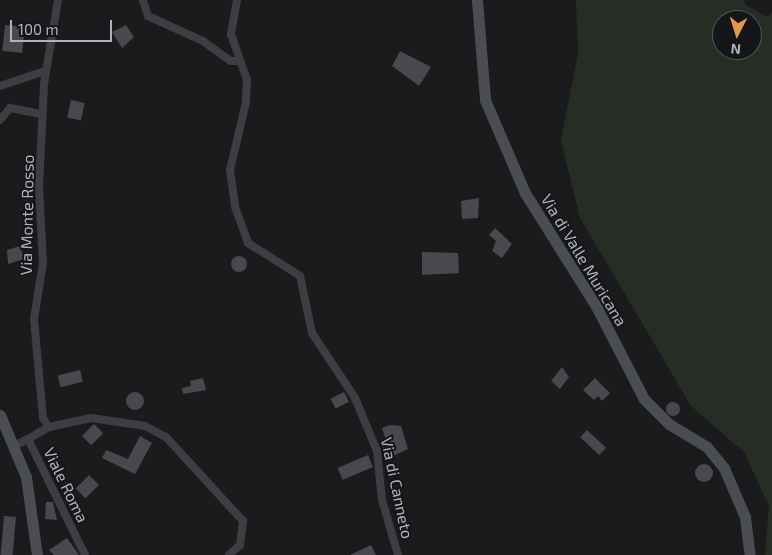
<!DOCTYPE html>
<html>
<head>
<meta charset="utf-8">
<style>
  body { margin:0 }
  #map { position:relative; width:772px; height:555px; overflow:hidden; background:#1b1b1d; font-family:"Exo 2",sans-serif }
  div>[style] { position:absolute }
  .green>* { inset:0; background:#252d25 }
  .building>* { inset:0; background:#48494d; transform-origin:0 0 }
  .round { border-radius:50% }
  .street>* { height:8px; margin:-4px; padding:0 4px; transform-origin:4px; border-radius:4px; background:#3c3e41 }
  .secondary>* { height:11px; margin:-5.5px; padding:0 5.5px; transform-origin:5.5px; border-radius:5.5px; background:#4a4d51 }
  span { translate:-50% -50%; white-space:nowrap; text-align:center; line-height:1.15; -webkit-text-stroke:4px #161618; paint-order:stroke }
  .street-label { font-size:16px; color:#aeb4bb }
  .north { position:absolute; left:712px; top:10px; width:50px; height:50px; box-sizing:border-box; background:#161618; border:1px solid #535559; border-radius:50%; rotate:185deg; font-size:14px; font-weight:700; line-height:20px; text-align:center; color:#aeb4bb }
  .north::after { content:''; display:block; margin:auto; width:18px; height:22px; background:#e5974a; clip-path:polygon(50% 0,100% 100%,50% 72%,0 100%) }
  .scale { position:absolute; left:10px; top:20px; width:102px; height:22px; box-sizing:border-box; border:2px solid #aeb4bb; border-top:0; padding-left:6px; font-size:15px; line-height:18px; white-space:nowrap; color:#aeb4bb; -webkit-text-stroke:4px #161618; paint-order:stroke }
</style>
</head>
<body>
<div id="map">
  <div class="green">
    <i style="clip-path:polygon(evenodd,576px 0,744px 0,745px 5px,768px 17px,772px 12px,772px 555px,765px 555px,769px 506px,744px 452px,691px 406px,580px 218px,561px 140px,578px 54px,576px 0,722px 20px,752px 20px,752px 50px,722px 50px,722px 20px)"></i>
  </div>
  <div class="building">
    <i style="left:5px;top:25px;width:20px;height:26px;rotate:6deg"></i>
    <i style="clip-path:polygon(126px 25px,134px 37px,122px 48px,112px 32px)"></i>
    <i style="clip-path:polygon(400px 51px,431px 67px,419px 86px,392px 66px)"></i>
    <i style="left:71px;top:100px;width:14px;height:18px;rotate:12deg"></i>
    <i style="clip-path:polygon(479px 198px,478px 218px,462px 219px,461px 201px)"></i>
    <i style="clip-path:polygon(495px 228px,512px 244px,502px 258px,492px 251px,496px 241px,489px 235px)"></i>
    <i style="clip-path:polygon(20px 246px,24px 259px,8px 264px,7px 250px)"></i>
    <i style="clip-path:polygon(422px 252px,458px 253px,459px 273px,422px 275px)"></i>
    <i class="round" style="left:231px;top:256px;width:16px;height:16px"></i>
    <i style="clip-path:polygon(562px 367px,569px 377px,560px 389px,551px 381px)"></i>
    <i style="left:80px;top:370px;width:12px;height:23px;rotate:76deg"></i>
    <i style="clip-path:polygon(203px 378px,206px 390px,183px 394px,182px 388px,191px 386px,190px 381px)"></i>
    <i style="clip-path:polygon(595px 378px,610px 393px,602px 401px,598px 396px,594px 400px,583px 390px)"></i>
    <i style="left:344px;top:392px;width:11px;height:15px;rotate:63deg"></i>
    <i class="round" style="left:126px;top:392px;width:18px;height:18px"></i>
    <i class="round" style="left:666px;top:402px;width:14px;height:14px"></i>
    <i style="left:94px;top:424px;width:13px;height:17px;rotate:45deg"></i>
    <i style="clip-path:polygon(390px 425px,401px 426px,408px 449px,391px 457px,382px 428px)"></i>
    <i style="left:587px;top:430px;width:26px;height:10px;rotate:43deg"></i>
    <i style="clip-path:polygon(140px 436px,152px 443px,135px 474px,102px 458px,106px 450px,128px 459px)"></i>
    <i style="left:368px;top:455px;width:13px;height:33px;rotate:67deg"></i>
    <i class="round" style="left:695px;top:464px;width:18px;height:18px"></i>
    <i style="left:89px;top:475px;width:14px;height:19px;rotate:45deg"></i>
    <i style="clip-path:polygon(46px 502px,53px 502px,57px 520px,45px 519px)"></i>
    <i style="left:4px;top:516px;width:12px;height:39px;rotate:5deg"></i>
    <i style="clip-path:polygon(67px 538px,79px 555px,54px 555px,49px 550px)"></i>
    <i style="clip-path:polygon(371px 545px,376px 555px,350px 555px)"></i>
  </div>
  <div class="street">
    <i style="left:143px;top:0;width:17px;rotate:73deg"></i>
    <i style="left:148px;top:16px;width:60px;rotate:24.4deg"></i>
    <i style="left:203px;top:41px;width:34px;rotate:36deg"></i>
    <i style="left:231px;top:61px;width:8px"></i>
    <i style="left:237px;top:0;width:35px;rotate:100deg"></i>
    <i style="left:231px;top:34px;width:49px;rotate:70.8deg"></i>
    <i style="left:247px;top:80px;width:22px;rotate:93deg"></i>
    <i style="left:246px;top:102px;width:70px;rotate:103.2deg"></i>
    <i style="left:230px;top:170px;width:37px;rotate:82deg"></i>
    <i style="left:235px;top:207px;width:38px;rotate:70deg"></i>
    <i style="left:248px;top:243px;width:62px;rotate:32.4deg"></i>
    <i style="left:300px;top:276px;width:58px;rotate:78.1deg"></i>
    <i style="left:312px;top:333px;width:78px;rotate:56.5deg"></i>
    <i style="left:355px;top:398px;width:57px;rotate:67.5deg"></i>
    <i style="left:377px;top:451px;width:49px;rotate:84.2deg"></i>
    <i style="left:382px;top:500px;width:57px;rotate:73.8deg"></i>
    <i style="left:0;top:86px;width:47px;rotate:-18.4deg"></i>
    <i style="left:0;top:120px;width:16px;rotate:-50deg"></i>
    <i style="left:10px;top:108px;width:33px;rotate:11deg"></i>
    <i style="left:49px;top:427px;width:11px;rotate:-124deg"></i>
    <i style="left:43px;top:418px;width:99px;rotate:-95.2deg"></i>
    <i style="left:34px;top:319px;width:57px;rotate:-80.9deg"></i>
    <i style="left:43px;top:263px;width:76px;rotate:-93deg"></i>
    <i style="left:39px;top:187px;width:103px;rotate:-87.2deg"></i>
    <i style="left:44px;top:84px;width:85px;rotate:-80.5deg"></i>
    <i style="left:28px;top:439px;width:24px;rotate:-30deg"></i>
    <i style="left:49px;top:427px;width:43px;rotate:-12.1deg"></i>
    <i style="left:91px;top:418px;width:55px;rotate:8.4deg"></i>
    <i style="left:145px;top:426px;width:24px;rotate:28deg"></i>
    <i style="left:166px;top:437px;width:114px;rotate:47.5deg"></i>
    <i style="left:243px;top:521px;width:24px;rotate:97deg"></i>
    <i style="left:240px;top:545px;width:15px;rotate:138deg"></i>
    <i style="left:16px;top:445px;width:13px;rotate:-27deg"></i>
    <i style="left:28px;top:439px;width:129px;rotate:63.8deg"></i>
  </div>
  <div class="secondary">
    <i style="left:477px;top:0;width:100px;rotate:85.4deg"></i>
    <i style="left:485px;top:100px;width:101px;rotate:66.7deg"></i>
    <i style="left:525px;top:193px;width:136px;rotate:57.9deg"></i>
    <i style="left:597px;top:308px;width:102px;rotate:62.7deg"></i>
    <i style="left:644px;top:399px;width:35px;rotate:45deg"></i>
    <i style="left:669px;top:424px;width:44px;rotate:31.2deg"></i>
    <i style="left:707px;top:447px;width:27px;rotate:51deg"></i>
    <i style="left:724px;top:468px;width:53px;rotate:66.8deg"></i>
    <i style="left:745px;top:517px;width:38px;rotate:83deg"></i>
    <i style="left:0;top:415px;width:67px;rotate:67.2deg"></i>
    <i style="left:26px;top:477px;width:79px;rotate:82deg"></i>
  </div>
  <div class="street-label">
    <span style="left:27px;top:215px;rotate:-89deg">Via Monte Rosso</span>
    <span style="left:584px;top:260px;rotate:59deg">Via di Valle Muricana</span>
    <span style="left:66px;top:485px;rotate:64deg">Viale Roma</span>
    <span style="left:397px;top:488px;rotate:78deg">Via di Canneto</span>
  </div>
  <div class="north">N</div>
  <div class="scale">100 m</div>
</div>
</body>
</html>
